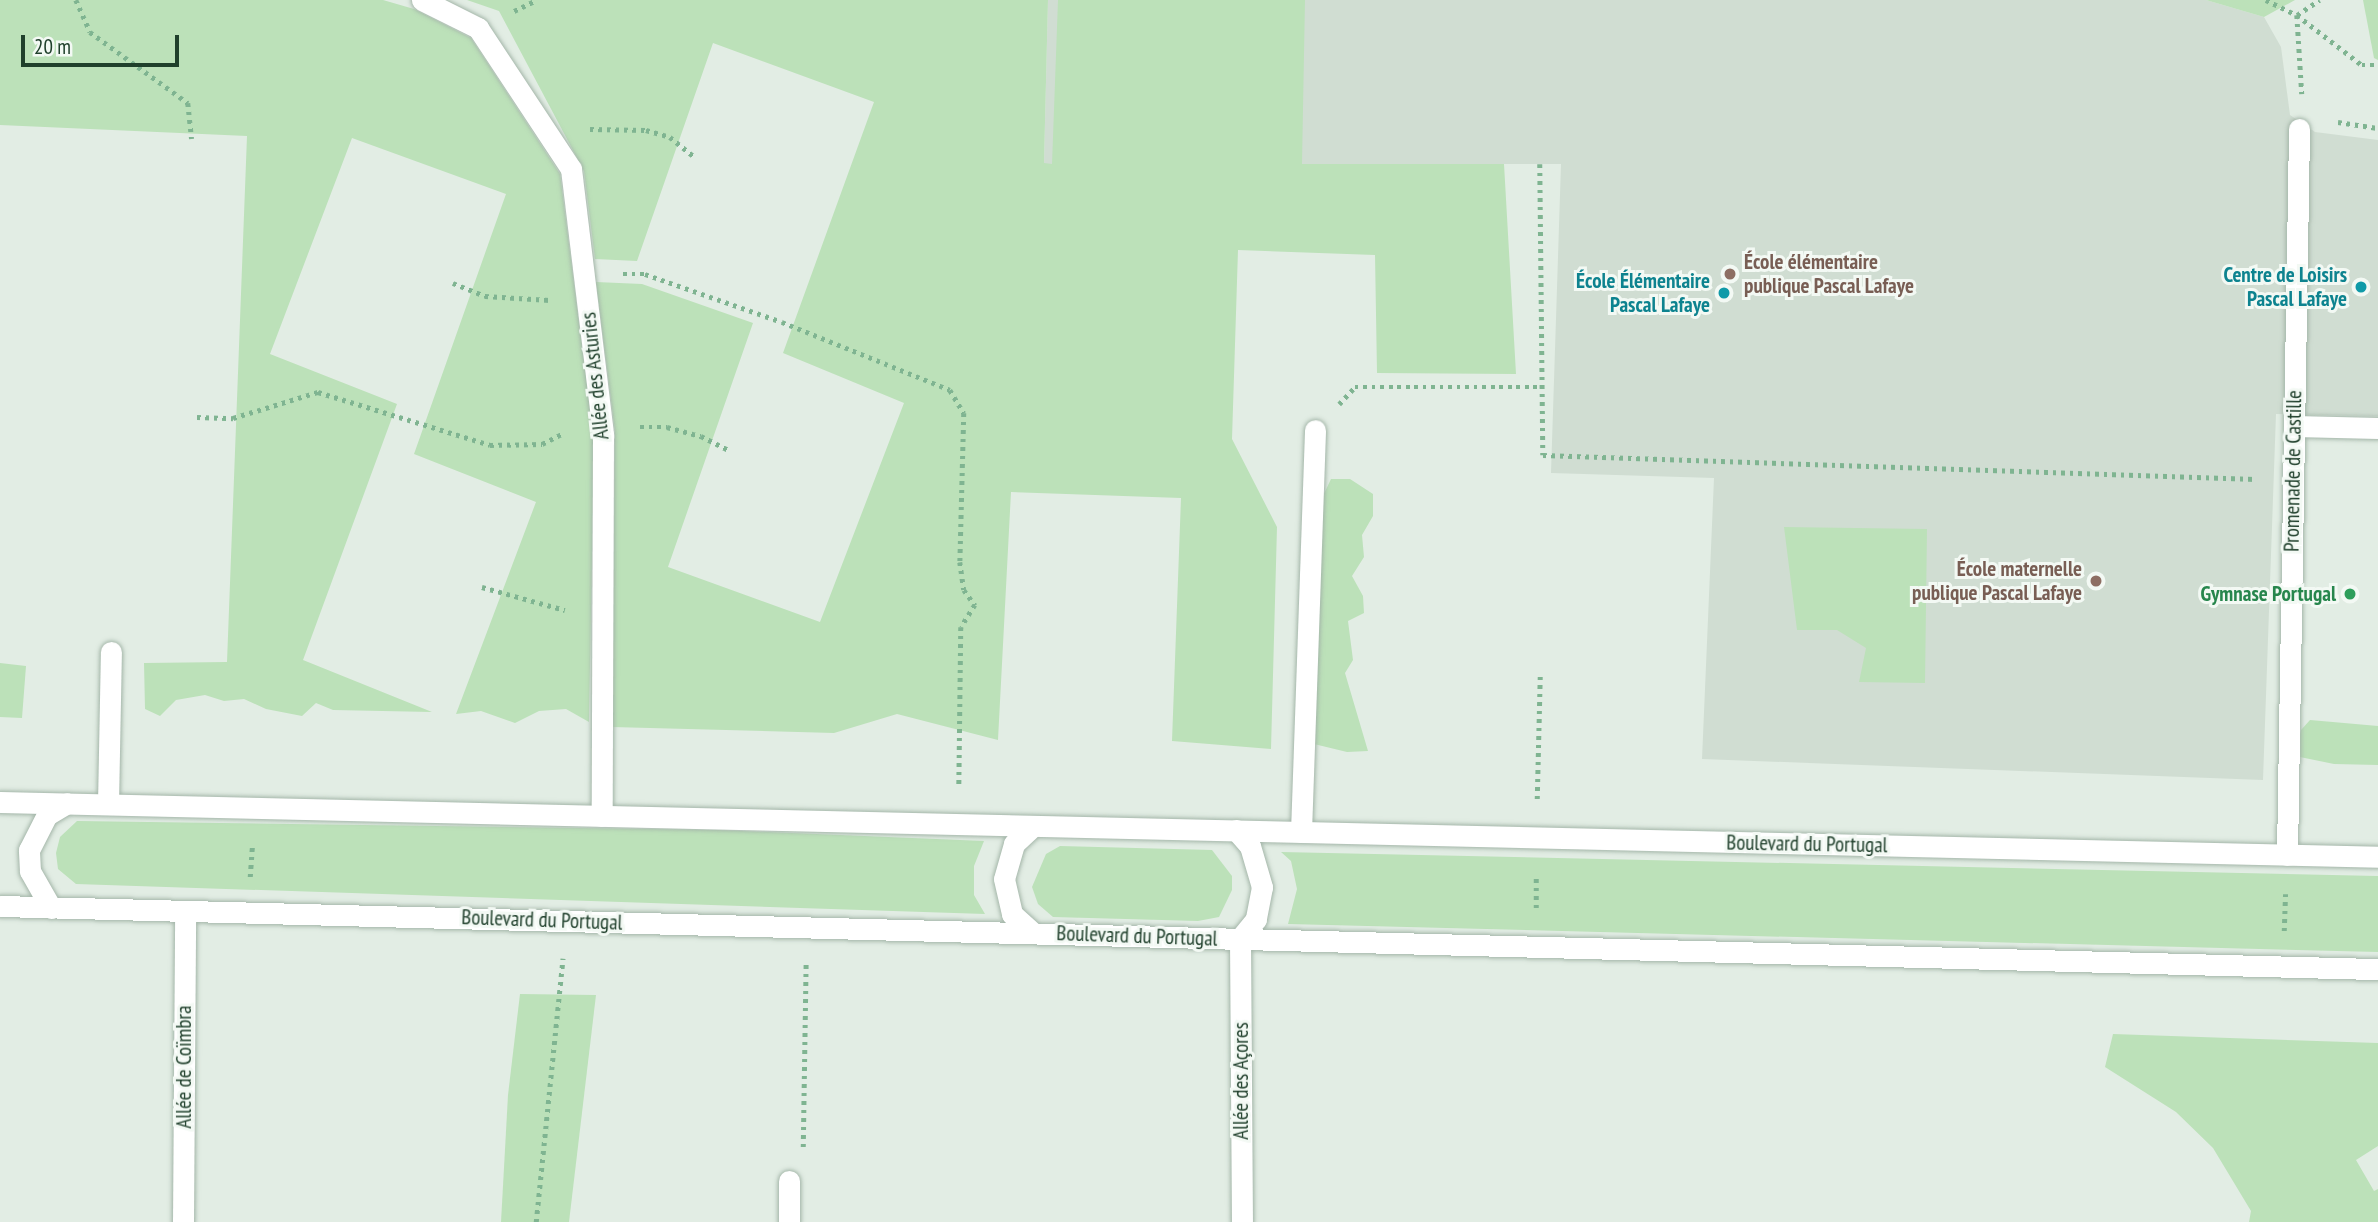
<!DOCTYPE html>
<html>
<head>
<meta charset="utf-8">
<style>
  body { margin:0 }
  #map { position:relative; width:2378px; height:1222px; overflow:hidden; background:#e2ede4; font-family:"PT Sans Narrow",sans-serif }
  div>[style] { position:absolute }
  .built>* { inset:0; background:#d0ddd2 }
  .green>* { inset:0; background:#bce1b9 }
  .path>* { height:4.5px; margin-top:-2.25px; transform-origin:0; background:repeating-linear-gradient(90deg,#7fb491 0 3.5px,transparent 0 8.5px) }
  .roads { filter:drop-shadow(0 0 2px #a4b6a9) drop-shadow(0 0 2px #a4b6a9) }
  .minor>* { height:21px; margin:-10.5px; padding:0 10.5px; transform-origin:10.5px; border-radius:10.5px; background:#fff }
  .dots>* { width:19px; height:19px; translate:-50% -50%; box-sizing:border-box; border:4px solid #f3f9f4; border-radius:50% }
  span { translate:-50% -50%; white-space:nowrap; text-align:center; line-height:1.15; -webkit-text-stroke:6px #f3f9f4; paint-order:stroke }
  .education-label { font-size:21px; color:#785e54; font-weight:700 }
  .left { translate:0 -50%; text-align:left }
  .right { translate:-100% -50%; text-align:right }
  .culture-label { font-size:21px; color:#0d838f; font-weight:700 }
  .street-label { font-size:21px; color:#20402c }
  .leisure-label { font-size:21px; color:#27864d; font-weight:700 }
  .scale { position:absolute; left:21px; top:35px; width:158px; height:32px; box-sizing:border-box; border:4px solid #20402c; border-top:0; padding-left:9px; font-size:21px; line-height:24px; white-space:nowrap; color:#20402c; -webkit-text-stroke:5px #f3f9f4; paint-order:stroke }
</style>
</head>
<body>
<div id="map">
  <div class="built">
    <i style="clip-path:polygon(1048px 0,2206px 0,2264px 17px,2281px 47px,2290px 115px,2315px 132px,2378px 140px,2378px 416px,2276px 414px,2263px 780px,1702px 759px,1714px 478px,1551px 473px,1561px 164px,1044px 164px)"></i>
  </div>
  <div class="green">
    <i style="clip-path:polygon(0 0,383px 0,414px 9px,471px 38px,560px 174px,594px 440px,589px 722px,566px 709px,539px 711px,515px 723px,481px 711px,456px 714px,536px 502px,414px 454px,506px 194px,352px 138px,270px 354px,397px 404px,303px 660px,432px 712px,333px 710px,316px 703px,302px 716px,266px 709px,244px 699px,224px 701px,205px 695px,176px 700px,160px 716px,145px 709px,144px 663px,227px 662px,247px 136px,0 125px)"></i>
    <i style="clip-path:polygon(467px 0,1048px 0,1044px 163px,1052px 164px,1058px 0,1305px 0,1302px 164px,1504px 164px,1516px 374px,1377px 373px,1375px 255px,1238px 250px,1232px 439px,1277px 527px,1271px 749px,1172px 741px,1181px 498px,1011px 492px,998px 740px,897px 714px,834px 733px,612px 727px,615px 431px,596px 282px,642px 284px,753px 323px,668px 567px,820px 622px,904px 403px,783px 353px,874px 102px,713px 43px,637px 261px,595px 259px,584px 171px,499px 11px)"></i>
    <i style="clip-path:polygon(2206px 0,2295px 0,2264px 17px)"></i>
    <i style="clip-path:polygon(2363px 0,2378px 0,2378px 60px,2374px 58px)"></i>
    <i style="clip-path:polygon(1331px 479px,1350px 479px,1373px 494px,1373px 516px,1362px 535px,1364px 557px,1352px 576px,1363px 596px,1364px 613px,1348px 621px,1353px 660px,1345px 673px,1368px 751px,1347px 752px,1314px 744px,1320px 502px)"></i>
    <i style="clip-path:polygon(1784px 527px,1927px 529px,1925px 683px,1859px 682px,1866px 648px,1837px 630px,1797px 630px)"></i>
    <i style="clip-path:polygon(0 663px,26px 666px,22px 718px,0 717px)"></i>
    <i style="clip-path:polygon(2310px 720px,2378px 726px,2378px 765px,2334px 764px,2295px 756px,2301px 730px)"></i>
    <i style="clip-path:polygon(77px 821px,717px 830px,984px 841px,974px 866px,974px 895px,985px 914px,76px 884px,58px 869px,56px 853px,60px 837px)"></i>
    <i style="clip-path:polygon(1060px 846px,1212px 850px,1232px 876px,1232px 890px,1219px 917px,1198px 921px,1053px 917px,1038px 904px,1032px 887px,1046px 854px)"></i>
    <i style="clip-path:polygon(1281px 852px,2378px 876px,2378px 952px,1288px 924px,1297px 889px,1291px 861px)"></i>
    <i style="clip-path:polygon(520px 994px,596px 995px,569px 1222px,501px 1222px,508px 1095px)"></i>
    <i style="clip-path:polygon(2113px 1034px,2378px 1043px,2378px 1146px,2356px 1160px,2374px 1191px,2378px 1189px,2378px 1222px,2249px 1222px,2251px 1211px,2213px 1148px,2176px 1112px,2105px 1067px)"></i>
  </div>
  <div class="path">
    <i style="left:76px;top:0;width:35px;rotate:66deg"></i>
    <i style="left:90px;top:32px;width:121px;rotate:35.9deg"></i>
    <i style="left:188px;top:103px;width:36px;rotate:84deg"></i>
    <i style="left:2266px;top:0;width:34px;rotate:26deg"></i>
    <i style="left:2297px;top:15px;width:82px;rotate:37.6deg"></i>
    <i style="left:2362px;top:65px;width:16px"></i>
    <i style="left:514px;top:11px;width:25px;rotate:-26deg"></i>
    <i style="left:2297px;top:15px;width:79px;rotate:86.4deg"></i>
    <i style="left:2297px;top:15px;width:27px;rotate:-34deg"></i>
    <i style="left:2338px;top:122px;width:40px;rotate:8.5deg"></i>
    <i style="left:590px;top:129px;width:56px;rotate:1deg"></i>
    <i style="left:646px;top:130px;width:25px;rotate:16deg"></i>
    <i style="left:670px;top:137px;width:33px;rotate:39deg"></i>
    <i style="left:1540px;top:164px;width:291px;rotate:89.4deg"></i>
    <i style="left:1543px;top:455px;width:713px;rotate:1.93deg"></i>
    <i style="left:623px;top:274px;width:22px"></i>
    <i style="left:645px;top:274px;width:145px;rotate:19.3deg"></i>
    <i style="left:782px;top:322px;width:181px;rotate:22deg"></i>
    <i style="left:950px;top:390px;width:27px;rotate:59deg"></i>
    <i style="left:964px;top:413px;width:149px;rotate:91.5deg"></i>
    <i style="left:960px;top:562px;width:28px;rotate:82deg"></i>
    <i style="left:964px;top:590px;width:19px;rotate:54deg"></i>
    <i style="left:975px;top:605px;width:26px;rotate:122deg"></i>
    <i style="left:961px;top:627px;width:160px;rotate:90.7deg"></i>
    <i style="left:453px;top:283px;width:35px;rotate:22deg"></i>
    <i style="left:485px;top:296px;width:65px;rotate:3.5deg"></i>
    <i style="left:1339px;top:404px;width:23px;rotate:-47deg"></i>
    <i style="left:1355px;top:387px;width:187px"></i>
    <i style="left:197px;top:417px;width:36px;rotate:2deg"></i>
    <i style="left:233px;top:418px;width:89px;rotate:-17deg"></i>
    <i style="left:318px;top:392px;width:180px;rotate:17.1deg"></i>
    <i style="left:490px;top:445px;width:52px;rotate:-1.1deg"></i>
    <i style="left:542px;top:444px;width:25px;rotate:-27deg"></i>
    <i style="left:640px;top:427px;width:27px"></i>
    <i style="left:667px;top:427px;width:35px;rotate:15deg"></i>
    <i style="left:701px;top:436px;width:31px;rotate:27deg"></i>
    <i style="left:482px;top:587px;width:86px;rotate:15.5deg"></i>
    <i style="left:1537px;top:799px;width:126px;rotate:-88.6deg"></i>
    <i style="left:250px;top:877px;width:30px;rotate:-86deg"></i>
    <i style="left:1536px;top:908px;width:34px;rotate:-90deg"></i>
    <i style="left:2284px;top:931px;width:37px;rotate:-88deg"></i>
    <i style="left:803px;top:1147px;width:183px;rotate:-89.1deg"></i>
    <i style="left:536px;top:1222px;width:265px;rotate:-84.2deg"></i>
  </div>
  <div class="roads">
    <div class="minor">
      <i style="left:422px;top:0;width:63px;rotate:26.6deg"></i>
      <i style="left:478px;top:28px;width:169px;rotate:56.6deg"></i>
      <i style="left:571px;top:169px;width:268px;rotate:83.1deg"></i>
      <i style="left:603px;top:435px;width:381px;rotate:90.2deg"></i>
      <i style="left:2294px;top:426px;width:84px;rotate:1.4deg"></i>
      <i style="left:0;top:802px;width:2379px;rotate:1.32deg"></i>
      <i style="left:108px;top:804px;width:152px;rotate:-88.9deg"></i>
      <i style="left:1033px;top:826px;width:26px;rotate:137deg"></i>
      <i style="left:1014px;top:844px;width:36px;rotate:106deg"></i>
      <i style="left:1004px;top:879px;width:36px;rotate:77deg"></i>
      <i style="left:1012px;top:914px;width:28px;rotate:42deg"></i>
      <i style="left:1236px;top:830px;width:21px;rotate:49deg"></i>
      <i style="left:1250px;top:846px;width:43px;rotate:73.7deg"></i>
      <i style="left:1262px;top:887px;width:33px;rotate:101deg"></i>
      <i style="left:1256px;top:919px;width:26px;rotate:129deg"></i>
      <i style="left:1240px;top:939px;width:283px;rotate:89.6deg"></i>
      <i style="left:1301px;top:832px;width:402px;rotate:-88deg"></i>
      <i style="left:2287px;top:855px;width:726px;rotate:-89.05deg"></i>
      <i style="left:0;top:906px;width:2379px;rotate:1.52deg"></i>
      <i style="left:51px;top:908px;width:43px;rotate:-119.6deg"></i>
      <i style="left:30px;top:871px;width:21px;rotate:-93deg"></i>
      <i style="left:29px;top:850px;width:39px;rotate:-63deg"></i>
      <i style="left:47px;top:815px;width:23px;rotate:-31deg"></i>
      <i style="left:789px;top:1181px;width:41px;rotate:90deg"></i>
      <i style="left:183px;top:1222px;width:310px;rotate:-89.6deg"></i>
    </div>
  </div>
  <div class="dots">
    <i style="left:1730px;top:274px;background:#8d6e63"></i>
    <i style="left:2361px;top:287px;background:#0f9aa8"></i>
    <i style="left:1724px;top:293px;background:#0f9aa8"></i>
    <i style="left:2096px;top:581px;background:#8d6e63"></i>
    <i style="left:2350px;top:594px;background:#2e9e5b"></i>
  </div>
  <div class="education-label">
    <span class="left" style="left:1744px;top:274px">École élémentaire<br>publique Pascal Lafaye</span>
    <span class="right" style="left:2082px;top:581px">École maternelle<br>publique Pascal Lafaye</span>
  </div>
  <div class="culture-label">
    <span class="right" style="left:2347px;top:287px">Centre de Loisirs<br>Pascal Lafaye</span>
    <span class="right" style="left:1710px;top:293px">École Élémentaire<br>Pascal Lafaye</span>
  </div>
  <div class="street-label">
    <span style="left:595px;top:376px;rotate:-96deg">Allée des Asturies</span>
    <span style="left:2293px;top:471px;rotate:-89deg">Promenade de Castille</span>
    <span style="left:1807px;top:844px;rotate:1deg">Boulevard du Portugal</span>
    <span style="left:542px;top:920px;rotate:2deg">Boulevard du Portugal</span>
    <span style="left:1137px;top:936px;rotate:2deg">Boulevard du Portugal</span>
    <span style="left:184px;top:1067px;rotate:-90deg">Allée de Coïmbra</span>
    <span style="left:1241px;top:1081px;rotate:-90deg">Allée des Açores</span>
  </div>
  <div class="leisure-label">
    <span class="right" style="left:2336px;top:594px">Gymnase Portugal</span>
  </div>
  <div class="scale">20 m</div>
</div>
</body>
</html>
